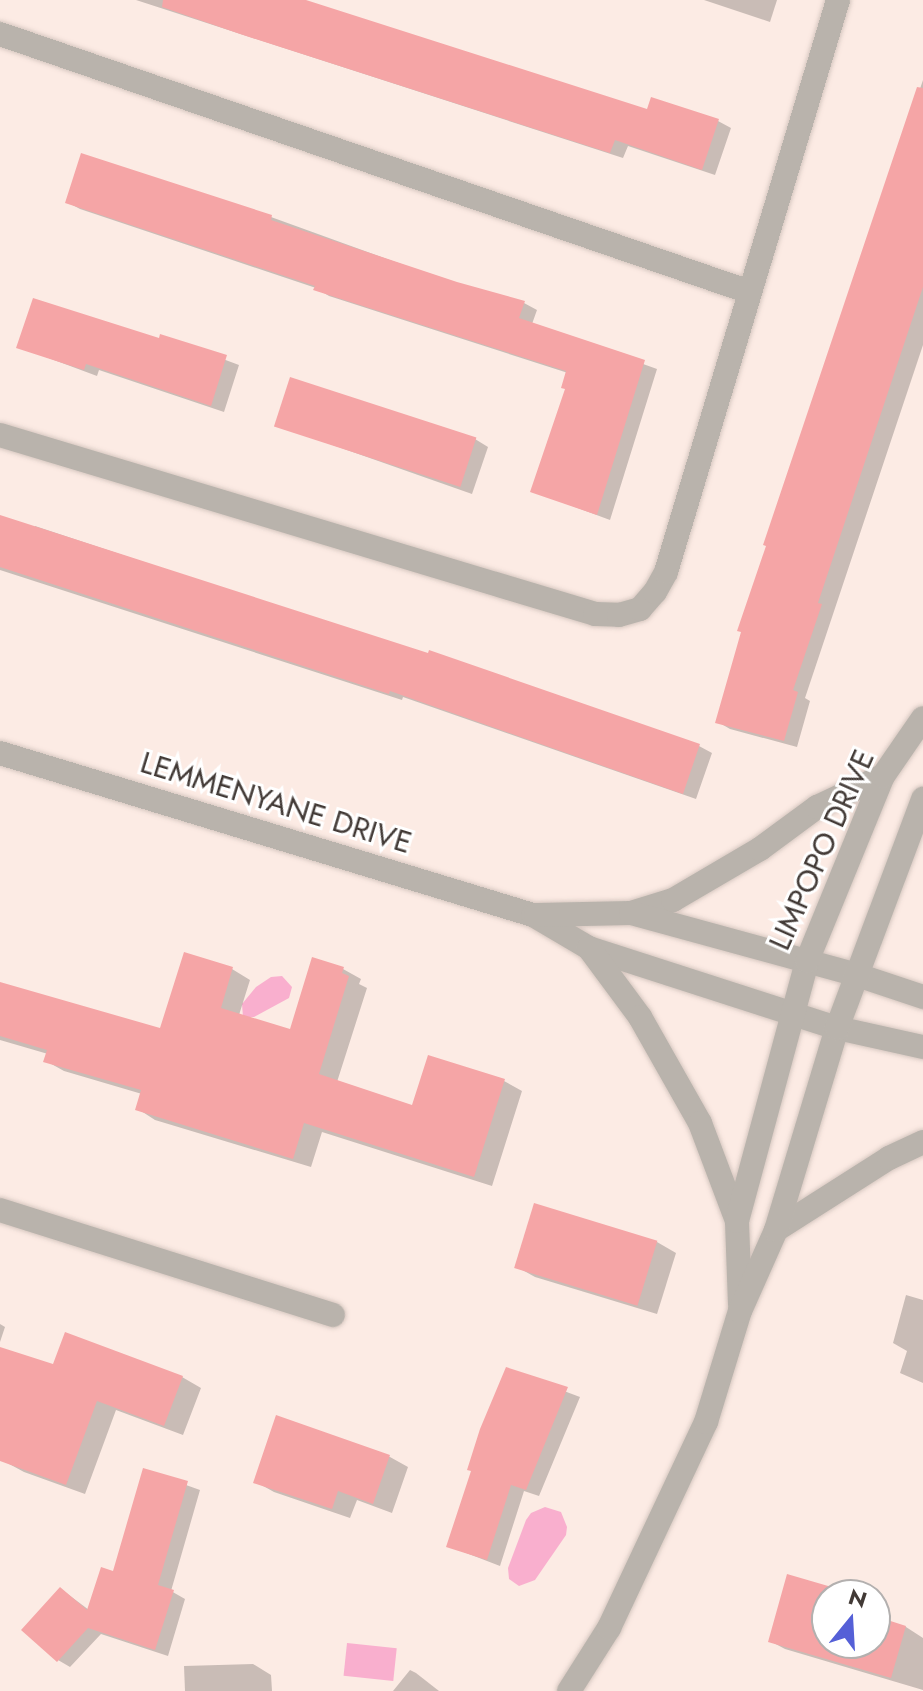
<!DOCTYPE html>
<html>
<head>
<meta charset="utf-8">
<style>
  body { margin:0 }
  #map { position:relative; width:923px; height:1691px; overflow:hidden; background:#fcebe4; font-family:Jost,sans-serif }
  div>[style] { position:absolute }
  .water>* { inset:0; background:#f9afce; transform-origin:0 0 }
  .shadow>* { inset:0; background:#0003 }
  .building>* { inset:0; background:#f5a5a6; transform-origin:0 0 }
  .roads { filter:drop-shadow(0 0 2px #d7c8c1) drop-shadow(0 0 2px #d7c8c1) }
  .minor>* { height:24px; margin:-12px; padding:0 12px; transform-origin:12px; border-radius:12px; background:#b9b3ac }
  span { translate:-50% -50%; white-space:nowrap; text-align:center; line-height:1.15; -webkit-text-stroke:6px #fff; paint-order:stroke }
  .street-label { font-size:30px; color:#423a36 }
  .north { position:absolute; left:811px; top:1579px; width:80px; height:80px; box-sizing:border-box; background:#fff; border:2px solid #b3b0af; border-radius:50%; rotate:18deg; font-size:22px; font-weight:700; line-height:32px; text-align:center; color:#423a36 }
  .north::after { content:''; display:block; margin:auto; width:28px; height:36px; background:#5560d7; clip-path:polygon(50% 0,100% 100%,50% 72%,0 100%) }
</style>
</head>
<body>
<div id="map">
  <div class="water">
    <i style="clip-path:polygon(282px 976px,292px 987px,289px 998px,254px 1017px,243px 1017px,242px 1004px,256px 987px,271px 977px)"></i>
    <i style="clip-path:polygon(545px 1507px,561px 1512px,567px 1527px,566px 1535px,535px 1580px,519px 1586px,509px 1579px,508px 1568px,526px 1520px,531px 1513px)"></i>
    <i style="left:347px;top:1643px;width:50px;height:33px;rotate:6deg"></i>
  </div>
  <div class="shadow">
    <i style="clip-path:polygon(136px 0,303px 0,649px 111px,718px 121px,731px 128px,715px 175px,628px 146px,623px 158px)"></i>
    <i style="clip-path:polygon(704px 0,777px 0,770px 22px)"></i>
    <i style="clip-path:polygon(923px 80px,923px 345px,805px 698px,810px 701px,797px 747px,730px 729px,718px 722px,768px 546px,765px 544px)"></i>
    <i style="clip-path:polygon(67px 202px,271px 217px,456px 284px,524px 303px,537px 310px,532px 324px,657px 369px,610px 520px,532px 491px,567px 389px,568px 373px,329px 296px,316px 288px,80px 209px)"></i>
    <i style="clip-path:polygon(161px 336px,239px 365px,224px 412px,99px 370px,97px 376px,19px 347px,160px 341px)"></i>
    <i style="clip-path:polygon(276px 425px,475px 439px,488px 447px,472px 494px)"></i>
    <i style="clip-path:polygon(0 517px,34px 529px,35px 526px,699px 746px,712px 753px,696px 799px,403px 697px,402px 700px,0 570px)"></i>
    <i style="clip-path:polygon(185px 954px,232px 969px,250px 980px,239px 1015px,291px 1031px,343px 969px,361px 979px,359px 984px,367px 988px,337px 1082px,413px 1107px,504px 1081px,522px 1091px,492px 1186px,322px 1132px,311px 1167px,155px 1120px,138px 1109px,142px 1094px,64px 1071px,46px 1061px,48px 1054px,0 1040px,0 984px,162px 1031px)"></i>
    <i style="clip-path:polygon(657px 1242px,676px 1253px,657px 1314px,535px 1277px,517px 1267px)"></i>
    <i style="clip-path:polygon(906px 1295px,923px 1300px,923px 1383px,900px 1373px,907px 1351px,893px 1343px)"></i>
    <i style="clip-path:polygon(0 1324px,5px 1327px,0 1342px)"></i>
    <i style="clip-path:polygon(0 1349px,54px 1366px,182px 1377px,201px 1388px,183px 1435px,116px 1410px,85px 1494px,24px 1472px,0 1459px)"></i>
    <i style="clip-path:polygon(508px 1370px,580px 1397px,539px 1496px,524px 1491px,500px 1566px,448px 1546px)"></i>
    <i style="clip-path:polygon(277px 1418px,390px 1457px,408px 1467px,392px 1513px,357px 1500px,350px 1518px,274px 1492px,256px 1482px)"></i>
    <i style="clip-path:polygon(144px 1470px,200px 1490px,171px 1591px,185px 1599px,168px 1656px,101px 1634px,70px 1667px,58px 1660px,61px 1589px,89px 1610px,114px 1573px)"></i>
    <i style="clip-path:polygon(789px 1577px,843px 1595px,827px 1595px,827px 1643px,875px 1643px,875px 1618px,906px 1627px,923px 1638px,923px 1690px,785px 1649px,770px 1641px)"></i>
    <i style="clip-path:polygon(253px 1664px,271px 1675px,272px 1691px,185px 1691px,184px 1666px)"></i>
    <i style="clip-path:polygon(410px 1670px,416px 1673px,439px 1691px,393px 1691px)"></i>
  </div>
  <div class="building">
    <i style="clip-path:polygon(163px 0,306px 0,647px 109px,651px 97px,719px 119px,702px 170px,615px 140px,610px 153px,240px 34px,162px 7px)"></i>
    <i style="clip-path:polygon(917px 87px,923px 88px,923px 287px,818px 603px,822px 604px,793px 690px,798px 692px,784px 741px,715px 723px,741px 632px,737px 631px,766px 546px,763px 545px)"></i>
    <i style="clip-path:polygon(81px 153px,272px 215px,271px 220px,457px 282px,525px 301px,519px 318px,645px 360px,597px 515px,530px 492px,565px 389px,561px 388px,566px 371px,313px 290px,315px 286px,65px 203px)"></i>
    <i style="clip-path:polygon(33px 298px,159px 338px,160px 334px,227px 355px,211px 406px,86px 364px,84px 370px,16px 348px)"></i>
    <i style="left:290px;top:377px;width:196px;height:52px;rotate:18deg"></i>
    <i style="clip-path:polygon(0 515px,428px 653px,429px 650px,700px 744px,683px 794px,390px 691px,389px 694px,0 567px)"></i>
    <i style="clip-path:polygon(184px 952px,233px 967px,221px 1008px,290px 1029px,312px 957px,344px 967px,342px 973px,349px 976px,319px 1074px,412px 1105px,428px 1055px,505px 1079px,474px 1177px,304px 1123px,293px 1159px,135px 1110px,141px 1090px,43px 1062px,47px 1050px,0 1036px,0 982px,160px 1028px)"></i>
    <i style="left:534px;top:1203px;width:129px;height:68px;rotate:17deg"></i>
    <i style="clip-path:polygon(65px 1332px,183px 1376px,164px 1426px,97px 1401px,66px 1485px,0 1461px,0 1347px,53px 1364px)"></i>
    <i style="clip-path:polygon(506px 1367px,568px 1387px,526px 1490px,511px 1485px,487px 1560px,446px 1547px,471px 1471px,467px 1470px,480px 1429px)"></i>
    <i style="clip-path:polygon(276px 1415px,390px 1455px,373px 1504px,338px 1491px,332px 1509px,253px 1483px)"></i>
    <i style="clip-path:polygon(143px 1468px,188px 1481px,158px 1585px,174px 1590px,155px 1650px,88px 1628px,57px 1662px,21px 1630px,60px 1587px,87px 1610px,101px 1567px,113px 1571px)"></i>
    <i style="clip-path:polygon(787px 1574px,835px 1588px,833px 1595px,827px 1595px,827px 1643px,875px 1643px,875px 1616px,906px 1626px,891px 1678px,768px 1642px)"></i>
  </div>
  <div class="roads">
    <div class="minor">
      <i style="left:0;top:34px;width:790px;rotate:18.99deg"></i>
      <i style="left:0;top:435px;width:621px;rotate:16.74deg"></i>
      <i style="left:595px;top:614px;width:24px;rotate:2deg"></i>
      <i style="left:619px;top:615px;width:22px;rotate:-16deg"></i>
      <i style="left:640px;top:609px;width:23px;rotate:-49deg"></i>
      <i style="left:655px;top:592px;width:23px;rotate:-61deg"></i>
      <i style="left:666px;top:572px;width:597px;rotate:-73.26deg"></i>
      <i style="left:0;top:753px;width:557px;rotate:16.91deg"></i>
      <i style="left:533px;top:915px;width:65px;rotate:30.5deg"></i>
      <i style="left:589px;top:948px;width:261px;rotate:17.9deg"></i>
      <i style="left:837px;top:1028px;width:88px;rotate:12.5deg"></i>
      <i style="left:631px;top:913px;width:44px;rotate:-17.2deg"></i>
      <i style="left:673px;top:900px;width:101px;rotate:-30.4deg"></i>
      <i style="left:760px;top:849px;width:71px;rotate:-36.4deg"></i>
      <i style="left:817px;top:807px;width:73px;rotate:-25.2deg"></i>
      <i style="left:536px;top:915px;width:95px;rotate:-1.2deg"></i>
      <i style="left:631px;top:913px;width:234px;rotate:15.3deg"></i>
      <i style="left:857px;top:975px;width:70px;rotate:18.4deg"></i>
      <i style="left:589px;top:948px;width:86px;rotate:53.5deg"></i>
      <i style="left:640px;top:1017px;width:122px;rotate:60.5deg"></i>
      <i style="left:700px;top:1123px;width:105px;rotate:69.3deg"></i>
      <i style="left:0;top:1210px;width:349px;rotate:17.5deg"></i>
      <i style="left:776px;top:1230px;width:134px;rotate:-32.5deg"></i>
      <i style="left:889px;top:1158px;width:38px;rotate:-25deg"></i>
      <i style="left:740px;top:1304px;width:83px;rotate:-92.1deg"></i>
      <i style="left:737px;top:1221px;width:269px;rotate:-74.9deg"></i>
      <i style="left:807px;top:961px;width:200px;rotate:-67.7deg"></i>
      <i style="left:883px;top:776px;width:70px;rotate:-55.4deg"></i>
      <i style="left:569px;top:1691px;width:75px;rotate:-57.6deg"></i>
      <i style="left:609px;top:1628px;width:228px;rotate:-64.8deg"></i>
      <i style="left:706px;top:1422px;width:116px;rotate:-73deg"></i>
      <i style="left:740px;top:1311px;width:89px;rotate:-66deg"></i>
      <i style="left:776px;top:1230px;width:211px;rotate:-73.2deg"></i>
      <i style="left:837px;top:1028px;width:245px;rotate:-69.4deg"></i>
    </div>
  </div>
  <div class="street-label">
    <span style="left:276px;top:803px;rotate:17deg">LEMMENYANE DRIVE</span>
    <span style="left:822px;top:850px;rotate:-66deg">LIMPOPO DRIVE</span>
  </div>
  <div class="north">N</div>
</div>
</body>
</html>
